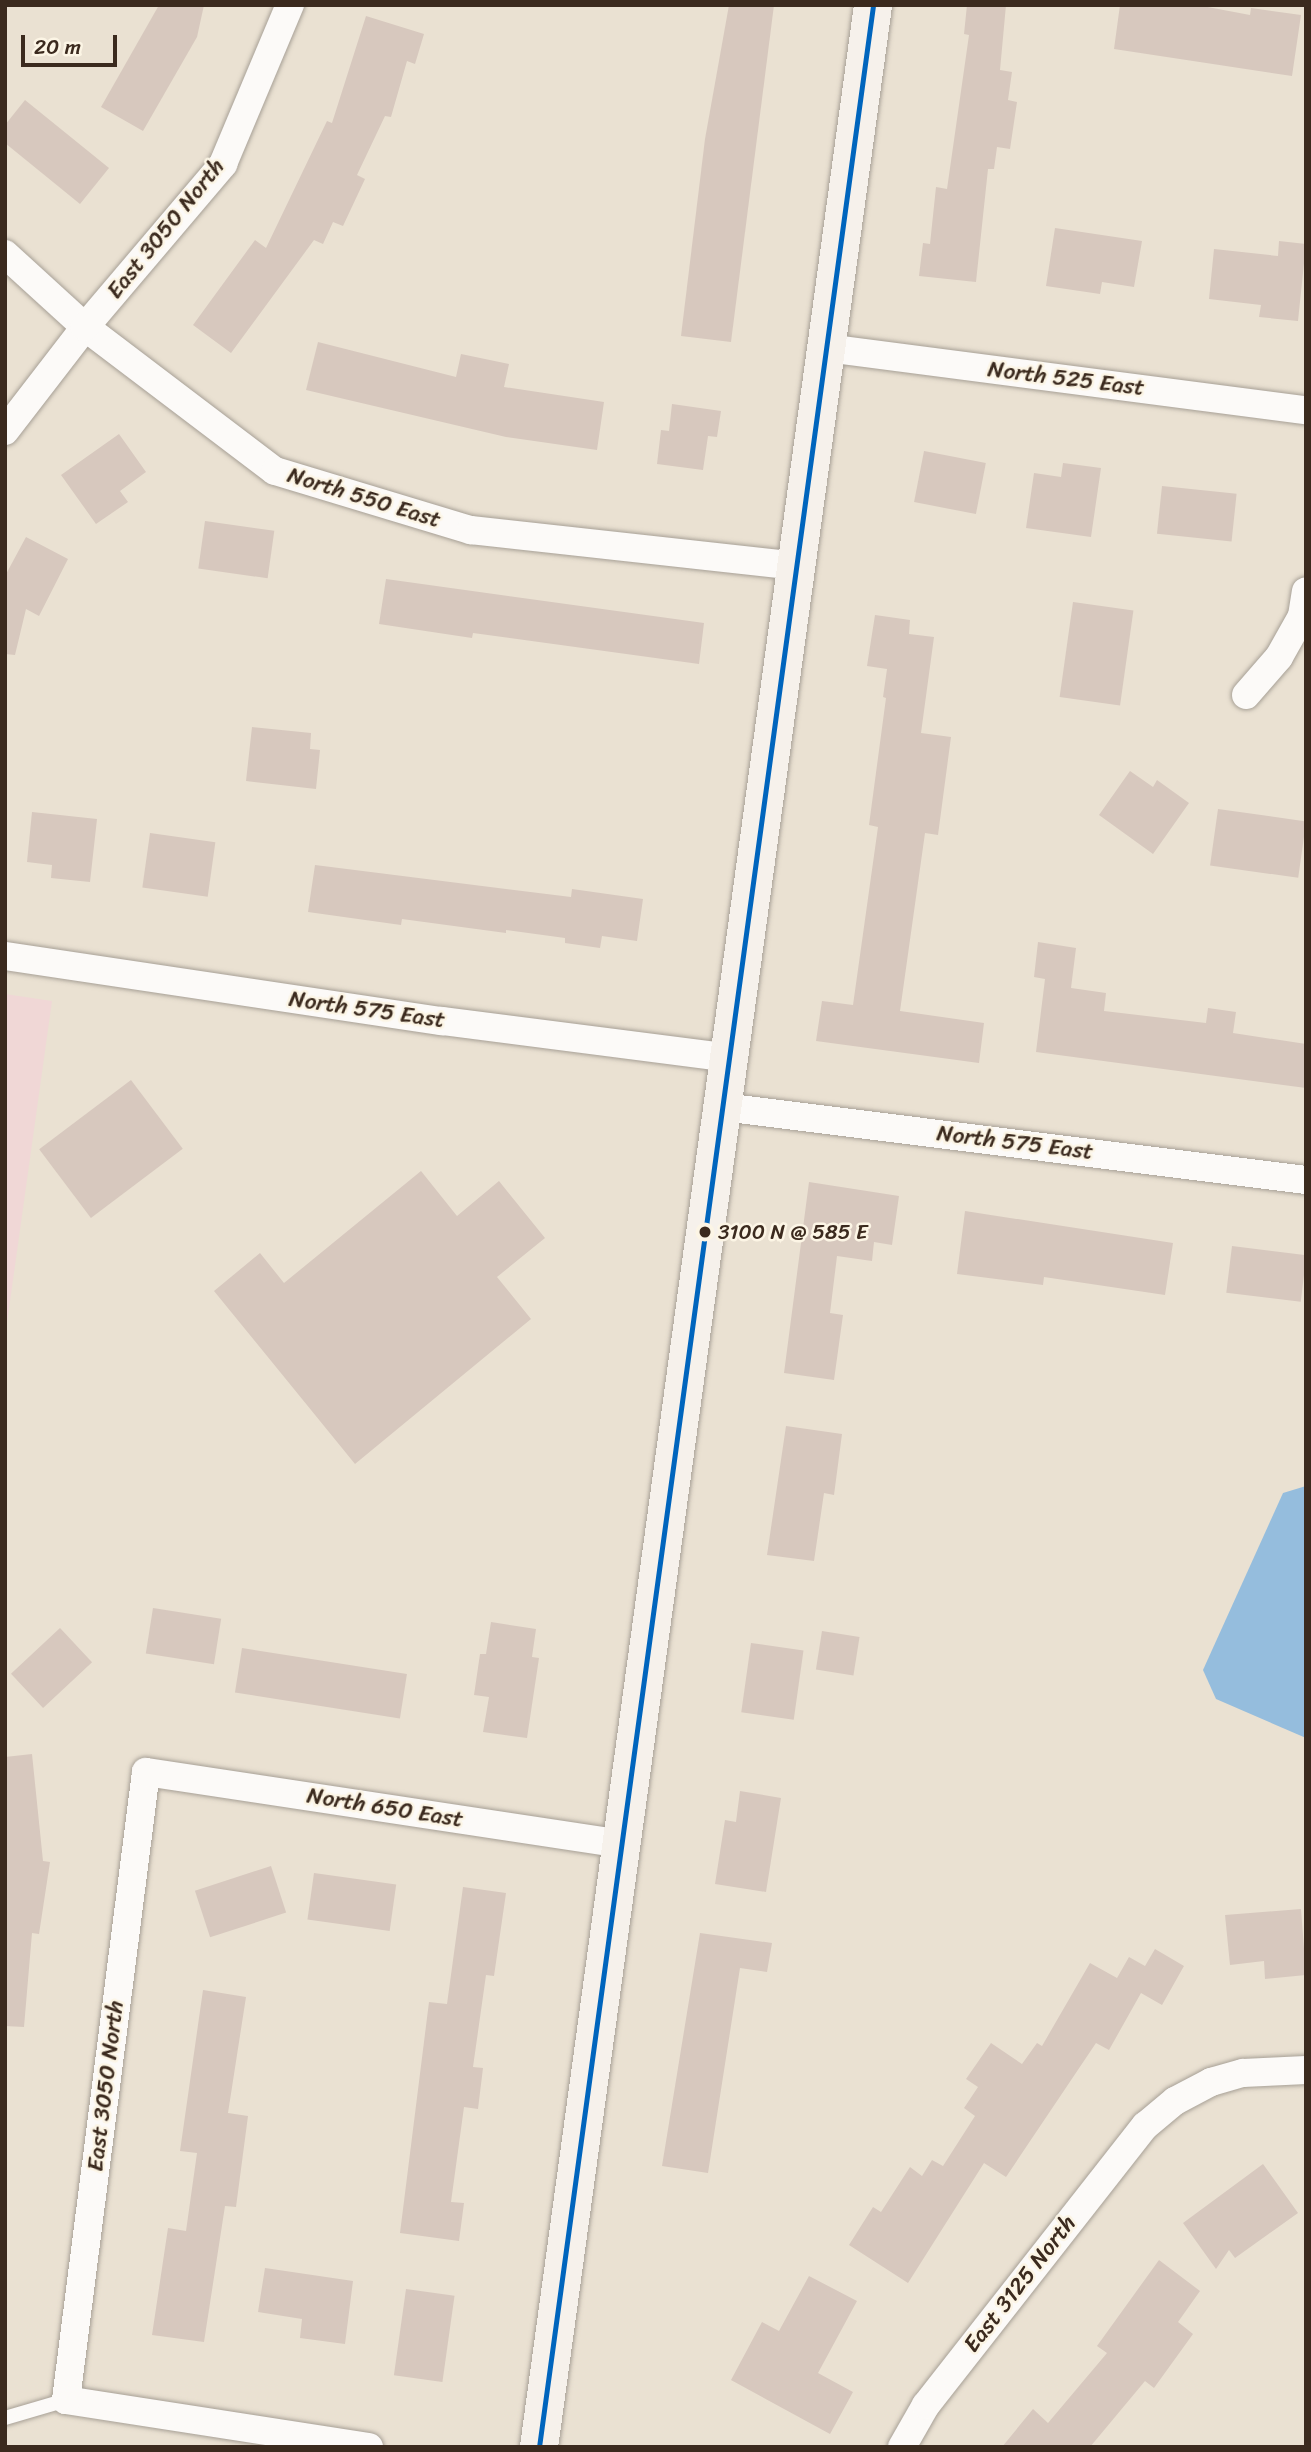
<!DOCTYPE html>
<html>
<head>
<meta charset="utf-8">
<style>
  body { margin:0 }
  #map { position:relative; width:1311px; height:2452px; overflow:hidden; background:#eae1d2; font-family:Sriracha,sans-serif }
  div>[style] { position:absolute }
  .built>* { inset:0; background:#f0d7d6 }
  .water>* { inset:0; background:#95bddd }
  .building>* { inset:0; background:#d7c8be; transform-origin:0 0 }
  .roads { filter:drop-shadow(0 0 2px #a7a096) drop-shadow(0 0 2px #a7a096) }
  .lane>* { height:14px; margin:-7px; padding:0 7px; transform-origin:7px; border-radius:7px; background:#fcfaf8 }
  .street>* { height:28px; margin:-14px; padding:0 14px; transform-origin:14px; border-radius:14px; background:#fcfaf8 }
  .secondary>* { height:38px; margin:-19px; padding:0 19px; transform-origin:19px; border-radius:19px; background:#f6f1eb }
  .bus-1>* { height:5px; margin:-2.5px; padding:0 2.5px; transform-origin:2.5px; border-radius:2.5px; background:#0065bd }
  .dots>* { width:19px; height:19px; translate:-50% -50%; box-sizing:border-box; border:4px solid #fcf5e5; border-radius:50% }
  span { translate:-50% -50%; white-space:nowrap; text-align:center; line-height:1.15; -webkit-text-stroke:5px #fcf5e5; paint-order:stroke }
  .bus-label { font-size:21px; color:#3b2a1e }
  .left { translate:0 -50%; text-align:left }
  .street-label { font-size:23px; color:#3b2a1e }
  .frame { position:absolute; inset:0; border:7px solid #3b2a1e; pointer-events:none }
  .scale { position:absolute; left:21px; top:35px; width:96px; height:32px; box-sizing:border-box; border:4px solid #3b2a1e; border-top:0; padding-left:9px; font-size:21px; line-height:24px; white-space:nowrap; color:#3b2a1e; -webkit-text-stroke:5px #fcf5e5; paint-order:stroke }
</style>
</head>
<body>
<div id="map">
  <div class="built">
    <i style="clip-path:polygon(5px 994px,52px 1001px,5px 1337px)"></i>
  </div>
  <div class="water">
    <i style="clip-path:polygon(1306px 1486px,1306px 1738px,1216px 1699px,1203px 1670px,1283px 1493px)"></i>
  </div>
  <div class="building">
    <i style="clip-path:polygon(159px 5px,204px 5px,197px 37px,143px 131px,101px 107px)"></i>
    <i style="clip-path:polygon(729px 5px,774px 5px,731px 342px,681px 336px,705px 139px)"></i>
    <i style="clip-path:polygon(967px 5px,1006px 5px,1000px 70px,1012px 72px,1008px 100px,1017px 102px,1010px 149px,997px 147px,994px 169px,988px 169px,976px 282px,919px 276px,923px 243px,930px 244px,936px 187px,947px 189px,969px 35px,964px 34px)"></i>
    <i style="clip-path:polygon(1120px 5px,1197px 5px,1250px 15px,1251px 8px,1301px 15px,1292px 76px,1114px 49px)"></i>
    <i style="clip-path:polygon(366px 16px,424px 34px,415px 64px,407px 61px,391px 117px,385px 116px,357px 175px,365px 179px,343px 226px,333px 222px,323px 244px,314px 240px,231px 353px,193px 325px,255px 240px,266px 248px,327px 121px,332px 123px)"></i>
    <i style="clip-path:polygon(25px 100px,109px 168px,80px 204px,5px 143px,5px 125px)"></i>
    <i style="clip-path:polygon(1055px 228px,1142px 241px,1134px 287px,1102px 282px,1100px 294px,1046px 286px)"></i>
    <i style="clip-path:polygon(1279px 241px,1306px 244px,1298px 321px,1259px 317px,1261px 305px,1209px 299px,1214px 249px,1278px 256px)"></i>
    <i style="clip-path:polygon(318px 342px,456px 377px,461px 354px,509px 364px,504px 387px,604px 402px,597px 450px,506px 437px,306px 390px)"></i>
    <i style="clip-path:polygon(672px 404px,721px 411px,717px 437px,708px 436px,703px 470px,657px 464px,661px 430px,669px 431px)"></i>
    <i style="clip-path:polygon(119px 434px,146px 472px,120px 491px,128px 502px,96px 524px,61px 475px)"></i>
    <i style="left:924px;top:451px;width:63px;height:52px;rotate:11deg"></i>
    <i style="clip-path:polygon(1063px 463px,1101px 468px,1091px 537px,1026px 528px,1034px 473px,1061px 477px)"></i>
    <i style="left:1162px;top:486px;width:75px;height:48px;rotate:6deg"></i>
    <i style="left:205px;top:521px;width:70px;height:48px;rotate:8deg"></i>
    <i style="clip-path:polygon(26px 537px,68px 559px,39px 616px,26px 609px,15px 655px,5px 654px,5px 576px)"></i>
    <i style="clip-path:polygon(386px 579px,704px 623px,699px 664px,473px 633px,472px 638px,379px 624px)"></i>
    <i style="left:1073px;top:602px;width:61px;height:96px;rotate:8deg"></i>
    <i style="clip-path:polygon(875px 615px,910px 620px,909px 634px,934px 637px,921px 733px,951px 737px,938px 835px,925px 833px,900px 1011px,984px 1023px,979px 1063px,816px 1041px,822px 1001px,853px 1005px,878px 827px,869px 825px,886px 698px,883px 697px,887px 669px,867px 666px)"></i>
    <i style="clip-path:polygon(252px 727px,311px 733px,310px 749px,320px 750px,316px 789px,246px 781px)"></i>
    <i style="clip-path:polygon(1130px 771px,1153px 787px,1157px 780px,1189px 803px,1153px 854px,1099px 815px)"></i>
    <i style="left:1218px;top:809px;width:89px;height:57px;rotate:8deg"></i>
    <i style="clip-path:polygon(32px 812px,97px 819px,90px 882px,51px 878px,52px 865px,27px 862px)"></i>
    <i style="left:150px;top:833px;width:66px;height:55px;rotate:8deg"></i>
    <i style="clip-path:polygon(315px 865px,571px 897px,572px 889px,643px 899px,637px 941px,602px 936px,600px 948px,565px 943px,565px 938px,506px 930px,506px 933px,402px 919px,401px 925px,308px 912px)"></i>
    <i style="clip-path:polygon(1038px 942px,1076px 948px,1071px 988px,1106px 993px,1104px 1011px,1206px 1023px,1208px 1008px,1236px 1012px,1233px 1033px,1306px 1044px,1306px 1088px,1036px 1052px,1045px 979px,1034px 977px)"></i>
    <i style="left:131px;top:1080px;width:86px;height:115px;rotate:53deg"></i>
    <i style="clip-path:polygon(421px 1171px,457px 1216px,499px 1181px,545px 1238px,497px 1277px,531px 1319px,355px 1464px,214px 1291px,260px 1253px,284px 1283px)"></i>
    <i style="clip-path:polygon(809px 1182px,899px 1196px,892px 1245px,874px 1242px,872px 1261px,837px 1256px,830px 1313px,843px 1315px,834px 1380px,784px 1373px)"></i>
    <i style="clip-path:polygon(965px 1211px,1173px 1243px,1165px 1295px,1044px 1277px,1043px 1285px,957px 1274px)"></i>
    <i style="left:1232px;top:1246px;width:75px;height:47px;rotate:7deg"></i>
    <i style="clip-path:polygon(786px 1426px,842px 1434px,834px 1495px,824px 1493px,814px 1561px,767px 1555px)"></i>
    <i style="left:153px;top:1608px;width:69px;height:46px;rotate:9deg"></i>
    <i style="clip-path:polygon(491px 1622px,536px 1629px,532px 1657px,539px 1658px,527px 1738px,483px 1732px,489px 1697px,474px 1695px,480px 1654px,486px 1654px)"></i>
    <i style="left:60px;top:1628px;width:47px;height:67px;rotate:47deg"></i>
    <i style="left:822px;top:1631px;width:38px;height:39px;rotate:9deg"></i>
    <i style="left:751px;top:1643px;width:53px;height:70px;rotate:8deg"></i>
    <i style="left:242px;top:1648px;width:167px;height:45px;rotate:9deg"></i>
    <i style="clip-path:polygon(32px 1754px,43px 1861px,50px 1862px,39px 1934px,32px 1933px,24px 2027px,5px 2026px,5px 1757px)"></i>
    <i style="clip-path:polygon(740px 1791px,781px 1798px,766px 1892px,715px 1884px,725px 1820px,736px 1822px)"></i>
    <i style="left:271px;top:1866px;width:49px;height:80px;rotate:72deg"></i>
    <i style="left:314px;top:1873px;width:83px;height:47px;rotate:8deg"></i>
    <i style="clip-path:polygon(463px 1887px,506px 1893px,494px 1976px,486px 1975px,473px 2067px,483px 2068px,478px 2109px,464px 2107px,451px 2202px,464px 2203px,459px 2241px,400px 2233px,429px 2002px,447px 2004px)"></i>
    <i style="clip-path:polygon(1301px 1909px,1306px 1975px,1265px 1979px,1264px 1961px,1230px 1965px,1225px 1915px)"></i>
    <i style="clip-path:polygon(700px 1933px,772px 1943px,767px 1972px,740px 1968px,708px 2173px,662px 2166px)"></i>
    <i style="clip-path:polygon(1155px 1949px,1184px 1966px,1162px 2005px,1141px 1993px,1109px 2050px,1096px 2043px,1006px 2177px,984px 2163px,908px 2283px,849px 2245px,873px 2207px,881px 2212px,910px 2167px,922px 2176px,932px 2160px,943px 2166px,975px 2116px,964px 2108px,978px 2087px,966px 2079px,991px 2043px,1022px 2064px,1037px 2043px,1042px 2046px,1090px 1963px,1117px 1978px,1129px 1957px,1145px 1966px)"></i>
    <i style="clip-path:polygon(203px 1990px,246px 1997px,228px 2113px,248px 2116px,236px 2207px,225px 2206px,204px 2342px,152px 2335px,168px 2228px,186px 2231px,197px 2153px,180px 2151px)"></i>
    <i style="clip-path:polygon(1263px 2164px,1298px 2213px,1235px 2258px,1229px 2250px,1216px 2269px,1183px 2223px)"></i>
    <i style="clip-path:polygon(1159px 2260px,1200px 2291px,1178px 2322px,1193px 2334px,1154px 2388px,1145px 2381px,1090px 2447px,1002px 2447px,1033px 2409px,1048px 2423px,1107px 2353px,1097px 2346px)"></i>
    <i style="clip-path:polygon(265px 2268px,353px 2281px,345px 2344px,300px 2338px,302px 2319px,258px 2312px)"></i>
    <i style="clip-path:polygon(809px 2276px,857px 2301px,818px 2373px,853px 2392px,830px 2434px,731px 2380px,762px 2322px,779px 2331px)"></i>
    <i style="left:406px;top:2289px;width:49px;height:87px;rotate:8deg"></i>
  </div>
  <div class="roads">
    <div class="lane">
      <i style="left:5px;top:2418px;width:64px;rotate:-16.4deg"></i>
    </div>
    <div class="street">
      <i style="left:5px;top:254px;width:108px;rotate:42.4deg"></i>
      <i style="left:85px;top:327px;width:238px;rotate:37.2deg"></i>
      <i style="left:275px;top:471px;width:205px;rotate:16.8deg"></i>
      <i style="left:471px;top:530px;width:328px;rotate:6.3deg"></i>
      <i style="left:826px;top:348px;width:484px;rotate:7.4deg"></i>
      <i style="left:5px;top:431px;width:131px;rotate:-52.4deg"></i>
      <i style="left:85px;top:327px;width:214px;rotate:-49.7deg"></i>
      <i style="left:223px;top:164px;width:173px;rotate:-67.2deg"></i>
      <i style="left:1246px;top:695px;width:50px;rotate:-49deg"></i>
      <i style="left:1279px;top:657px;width:47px;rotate:-60.7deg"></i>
      <i style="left:1302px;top:616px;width:25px;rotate:-81deg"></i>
      <i style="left:5px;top:956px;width:442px;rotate:8.5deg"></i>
      <i style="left:442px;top:1021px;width:291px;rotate:7.3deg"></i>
      <i style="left:723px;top:1107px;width:588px;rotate:7.14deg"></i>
      <i style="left:369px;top:2447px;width:307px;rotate:-171.2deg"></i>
      <i style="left:66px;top:2400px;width:633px;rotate:-82.74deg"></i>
      <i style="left:146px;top:1772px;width:482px;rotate:8.6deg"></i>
      <i style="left:902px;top:2447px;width:48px;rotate:-60.3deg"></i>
      <i style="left:926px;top:2405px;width:355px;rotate:-51.9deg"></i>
      <i style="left:1145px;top:2126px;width:39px;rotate:-40deg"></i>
      <i style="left:1175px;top:2101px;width:41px;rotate:-27.8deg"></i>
      <i style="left:1211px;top:2082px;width:33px;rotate:-16deg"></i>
      <i style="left:1243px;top:2073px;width:63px;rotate:-2.7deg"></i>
    </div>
    <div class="secondary">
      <i style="left:539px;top:2447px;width:2465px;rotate:-82.21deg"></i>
    </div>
  </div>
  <div class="bus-1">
    <i style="left:539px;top:2447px;width:2465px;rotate:-82.21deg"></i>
  </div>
  <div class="dots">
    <i style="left:705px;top:1232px;background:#3b2a1e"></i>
  </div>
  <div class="bus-label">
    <span class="left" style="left:718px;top:1232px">3100 N @ 585 E</span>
  </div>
  <div class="street-label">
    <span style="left:166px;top:229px;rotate:-51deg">East 3050 North</span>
    <span style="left:1066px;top:379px;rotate:7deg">North 525 East</span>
    <span style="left:364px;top:498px;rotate:17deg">North 550 East</span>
    <span style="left:367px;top:1010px;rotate:8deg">North 575 East</span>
    <span style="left:1015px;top:1143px;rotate:7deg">North 575 East</span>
    <span style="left:385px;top:1808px;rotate:9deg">North 650 East</span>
    <span style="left:106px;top:2086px;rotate:-83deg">East 3050 North</span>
    <span style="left:1020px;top:2284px;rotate:-52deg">East 3125 North</span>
  </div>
  <div class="frame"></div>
  <div class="scale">20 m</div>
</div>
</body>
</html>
